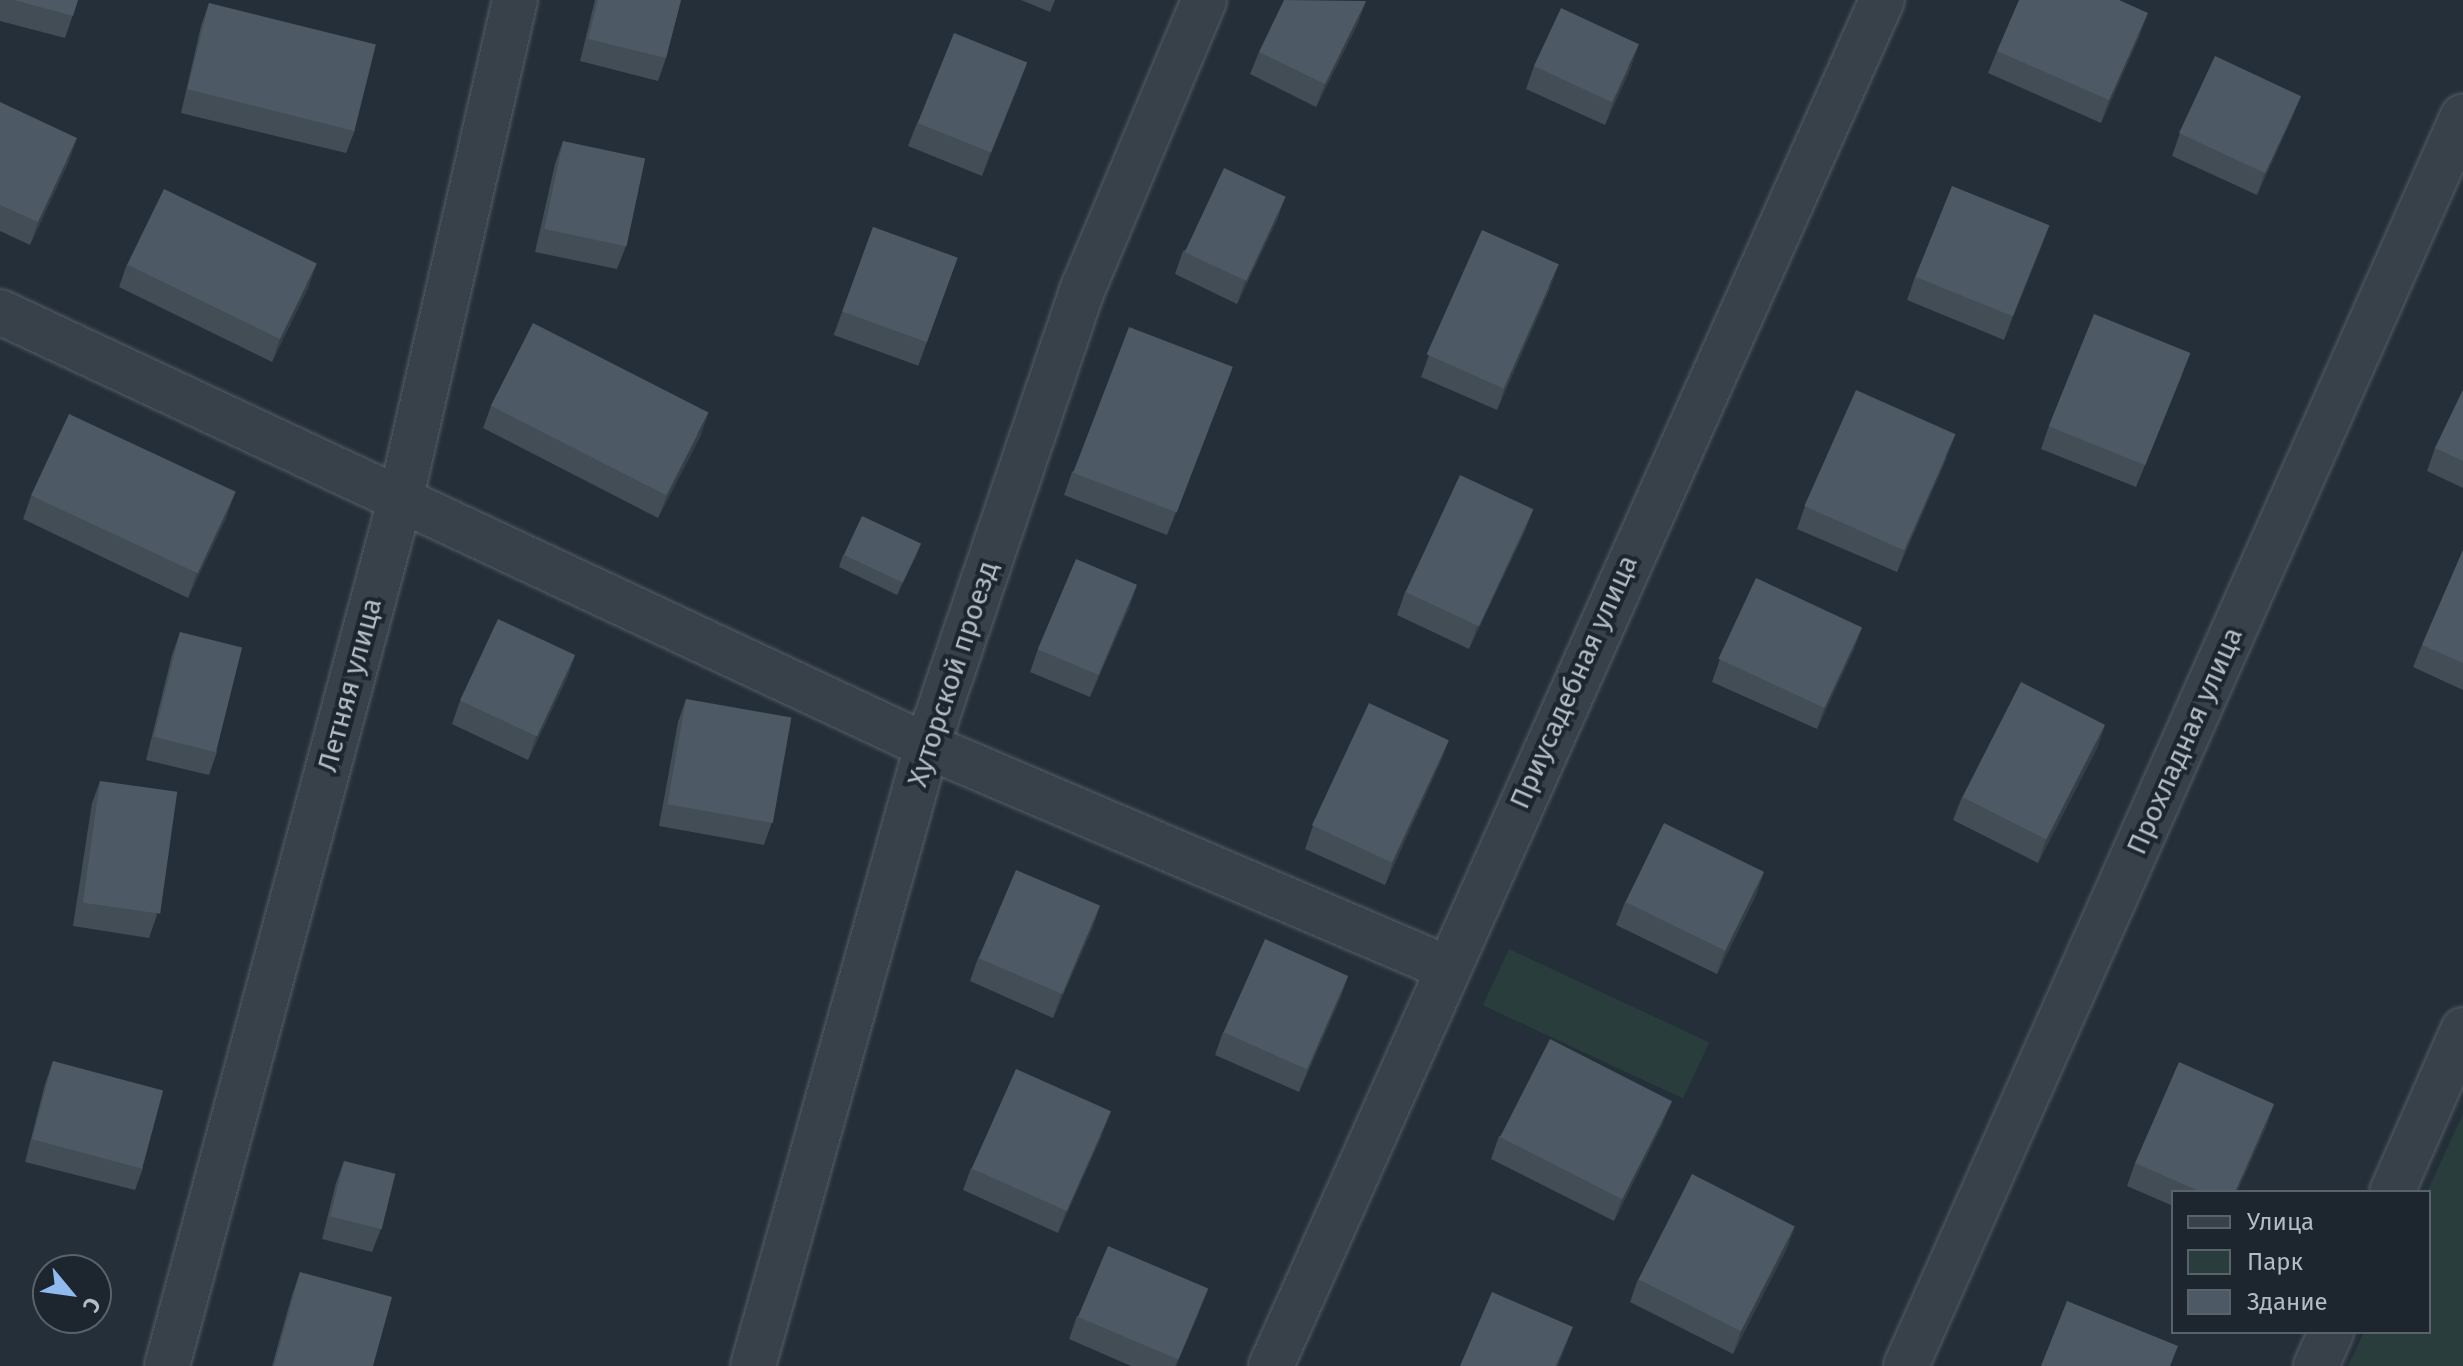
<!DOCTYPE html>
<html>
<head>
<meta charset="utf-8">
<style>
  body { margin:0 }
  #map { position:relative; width:2463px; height:1366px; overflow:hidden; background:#242f39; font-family:"Fira Sans",sans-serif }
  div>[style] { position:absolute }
  .green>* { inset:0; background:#293d3c; transform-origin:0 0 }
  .roads { filter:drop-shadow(0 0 2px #565e67) drop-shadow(0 0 2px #565e67) }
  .street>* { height:44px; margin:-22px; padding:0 22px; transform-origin:22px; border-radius:22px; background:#384049 }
  .wall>* { inset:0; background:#424d56; transform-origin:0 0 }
  .shaded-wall>* { inset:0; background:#363e46 }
  .building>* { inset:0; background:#4d5964; transform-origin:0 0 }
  span { translate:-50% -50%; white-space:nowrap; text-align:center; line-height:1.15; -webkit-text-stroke:8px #1d252e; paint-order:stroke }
  .street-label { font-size:28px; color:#b3bbc5 }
  .legend { position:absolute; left:2171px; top:1190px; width:260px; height:144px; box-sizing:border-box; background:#1d252e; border:2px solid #59616a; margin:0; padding:10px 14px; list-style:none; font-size:24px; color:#b3bbc5 }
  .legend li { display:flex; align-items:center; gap:16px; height:40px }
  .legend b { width:40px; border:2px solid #59616a }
  .north { position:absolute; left:32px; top:1254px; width:80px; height:80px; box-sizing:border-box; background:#1d252e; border:2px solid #59616a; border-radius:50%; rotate:119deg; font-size:22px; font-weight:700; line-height:32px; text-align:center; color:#b3bbc5 }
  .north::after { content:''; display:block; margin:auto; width:28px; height:36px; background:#90bbee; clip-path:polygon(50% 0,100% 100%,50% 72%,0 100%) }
</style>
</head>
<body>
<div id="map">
  <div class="green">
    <i style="left:1509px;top:949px;width:221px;height:62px;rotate:25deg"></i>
    <i style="clip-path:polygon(2463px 1114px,2463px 1366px,2348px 1366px,2364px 1332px,2429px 1332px,2427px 1192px)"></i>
  </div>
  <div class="roads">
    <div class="street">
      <i style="left:0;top:312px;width:1024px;rotate:25.09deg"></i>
      <i style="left:927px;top:746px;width:563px;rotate:23.11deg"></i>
      <i style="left:2392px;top:1192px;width:177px;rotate:-66.3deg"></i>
      <i style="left:167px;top:1366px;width:900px;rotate:-74.93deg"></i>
      <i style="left:401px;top:497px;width:510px;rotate:-77.08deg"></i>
      <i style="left:753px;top:1366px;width:644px;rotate:-74.32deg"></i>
      <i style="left:927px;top:746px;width:486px;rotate:-71.2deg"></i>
      <i style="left:1084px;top:286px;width:310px;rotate:-67.2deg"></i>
      <i style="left:1271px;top:1366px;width:1496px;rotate:-65.9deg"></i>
      <i style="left:1906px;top:1366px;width:1368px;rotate:-65.98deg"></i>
      <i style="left:2316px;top:1366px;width:37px;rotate:-66deg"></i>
    </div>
  </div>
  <div class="wall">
    <i style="clip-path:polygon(0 0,78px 0,65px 38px,0 21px)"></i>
    <i style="clip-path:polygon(595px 0,681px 0,666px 58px,658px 81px,580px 61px)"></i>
    <i style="clip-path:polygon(1021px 0,1055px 0,1050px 12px)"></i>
    <i style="clip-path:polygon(1366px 1px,1358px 23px,1316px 107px,1250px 74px,1259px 52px)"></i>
    <i style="clip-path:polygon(209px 3px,355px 130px,346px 153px,181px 113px,201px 26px)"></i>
    <i style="clip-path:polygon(2140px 35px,2101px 123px,1988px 73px,1997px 51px)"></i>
    <i style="clip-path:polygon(1027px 62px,982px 176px,908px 146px,917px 123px)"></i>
    <i style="clip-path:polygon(1534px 66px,1631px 67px,1605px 125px,1526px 89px)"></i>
    <i style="clip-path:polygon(0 102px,69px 161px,30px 245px,0 231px)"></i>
    <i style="clip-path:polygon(2292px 118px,2257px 195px,2172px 156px,2180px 133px)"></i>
    <i style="clip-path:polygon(563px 141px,626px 246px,617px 269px,535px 252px,555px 164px)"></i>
    <i style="clip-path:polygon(1285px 197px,1277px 220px,1237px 304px,1175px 274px,1183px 251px)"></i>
    <i style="clip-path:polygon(2049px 226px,2004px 340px,1907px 300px,1915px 277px)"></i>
    <i style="left:873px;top:227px;width:90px;height:115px;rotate:20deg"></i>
    <i style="clip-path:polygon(127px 264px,309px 286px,272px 362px,119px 287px)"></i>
    <i style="clip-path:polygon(1551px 286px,1497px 410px,1421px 377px,1429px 355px)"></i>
    <i style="clip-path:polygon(1233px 367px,1167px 535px,1064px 495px,1072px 472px)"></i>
    <i style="clip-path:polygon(2182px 375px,2136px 487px,2041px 449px,2049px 426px)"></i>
    <i style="clip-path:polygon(2463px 390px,2463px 488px,2427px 471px,2435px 448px)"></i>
    <i style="clip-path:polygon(491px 406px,701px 435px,658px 518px,483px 428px)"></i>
    <i style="clip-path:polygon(1947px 457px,1897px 572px,1797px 529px,1805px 506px)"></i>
    <i style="clip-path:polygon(31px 496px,227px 516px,188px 598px,23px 519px)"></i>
    <i style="clip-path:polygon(1533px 509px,1525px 531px,1469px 649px,1397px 615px,1405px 592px)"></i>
    <i style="clip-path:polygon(921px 544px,916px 556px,897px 595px,839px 567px,843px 555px)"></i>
    <i style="clip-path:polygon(2463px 550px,2463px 690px,2413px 667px,2422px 645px)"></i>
    <i style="clip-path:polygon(1137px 585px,1129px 608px,1090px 697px,1030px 672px,1038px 649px)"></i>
    <i style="clip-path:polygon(1862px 627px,1854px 649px,1817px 729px,1712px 682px,1720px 659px)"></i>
    <i style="clip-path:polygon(180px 632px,217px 752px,209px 775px,146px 760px,172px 655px)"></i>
    <i style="clip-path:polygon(575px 655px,567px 678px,528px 760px,452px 724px,460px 701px)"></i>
    <i style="clip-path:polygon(686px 699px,772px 822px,764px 845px,659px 826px,678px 722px)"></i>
    <i style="clip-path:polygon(2105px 725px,2097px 748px,2038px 863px,1953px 820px,1962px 797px)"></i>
    <i style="clip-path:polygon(1449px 740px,1440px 763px,1385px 885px,1305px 849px,1313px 826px)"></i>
    <i style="clip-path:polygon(100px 781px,157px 915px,149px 938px,73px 926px,92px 803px)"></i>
    <i style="clip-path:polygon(1764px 872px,1756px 895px,1717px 974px,1616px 925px,1625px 902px)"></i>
    <i style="clip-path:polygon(1100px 906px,1092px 929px,1053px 1018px,970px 981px,978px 958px)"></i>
    <i style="clip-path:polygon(1348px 976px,1340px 999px,1299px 1092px,1215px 1055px,1223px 1032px)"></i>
    <i style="clip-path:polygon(53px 1061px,143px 1168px,135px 1190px,25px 1162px,45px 1084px)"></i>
    <i style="clip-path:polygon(2274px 1104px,2266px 1127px,2237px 1192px,2173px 1192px,2173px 1206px,2127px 1186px,2135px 1163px)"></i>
    <i style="clip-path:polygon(1663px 1123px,1614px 1221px,1491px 1159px,1499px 1136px)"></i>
    <i style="clip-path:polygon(1102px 1135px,1058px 1233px,963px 1190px,971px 1168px)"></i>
    <i style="clip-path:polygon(344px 1161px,381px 1229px,372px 1252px,322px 1239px,336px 1183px)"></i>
    <i style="clip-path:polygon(1795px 1226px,1787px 1248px,1733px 1354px,1630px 1302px,1638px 1279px)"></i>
    <i style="clip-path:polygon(300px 1272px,373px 1366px,272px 1366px,292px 1295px)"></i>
    <i style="clip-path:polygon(1199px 1312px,1176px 1366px,1131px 1366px,1069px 1339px,1077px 1316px)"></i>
  </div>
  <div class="shaded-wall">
    <i style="clip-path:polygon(1366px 1px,1358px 23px,1316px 107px,1325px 84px)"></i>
    <i style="clip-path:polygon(2148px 13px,2140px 35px,2101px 123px,2109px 100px)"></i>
    <i style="clip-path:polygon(1639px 44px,1631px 67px,1605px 125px,1613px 102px)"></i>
    <i style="clip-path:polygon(1027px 62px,1019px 85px,982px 176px,990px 153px)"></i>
    <i style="clip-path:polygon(2301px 96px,2292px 118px,2257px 195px,2265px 172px)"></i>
    <i style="clip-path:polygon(77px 138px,69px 161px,30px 245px,38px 222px)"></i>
    <i style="clip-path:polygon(1285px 197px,1277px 220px,1237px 304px,1245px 281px)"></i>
    <i style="clip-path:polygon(2049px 226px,2041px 248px,2004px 340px,2012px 317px)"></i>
    <i style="clip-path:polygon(317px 263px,309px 286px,272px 362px,280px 339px)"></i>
    <i style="clip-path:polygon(1559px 264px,1551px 286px,1497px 410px,1505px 387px)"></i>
    <i style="clip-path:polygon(2190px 353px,2182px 375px,2136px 487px,2145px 465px)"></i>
    <i style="clip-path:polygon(709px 412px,701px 435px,658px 518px,667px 495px)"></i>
    <i style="clip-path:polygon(1956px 434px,1947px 457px,1897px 572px,1905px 550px)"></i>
    <i style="clip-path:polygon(235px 493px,227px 516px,188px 598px,196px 575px)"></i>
    <i style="clip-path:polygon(1533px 509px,1525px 531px,1469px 649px,1477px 627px)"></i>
    <i style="clip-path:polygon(921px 544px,916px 556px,897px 595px,902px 583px)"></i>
    <i style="clip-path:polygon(1137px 585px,1129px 608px,1090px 697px,1099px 674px)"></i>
    <i style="clip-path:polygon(1862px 627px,1854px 649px,1817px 729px,1825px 706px)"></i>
    <i style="clip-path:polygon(575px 655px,567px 678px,528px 760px,536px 737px)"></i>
    <i style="clip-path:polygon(2105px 725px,2097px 748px,2038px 863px,2046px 840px)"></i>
    <i style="clip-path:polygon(1449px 740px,1440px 763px,1385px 885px,1393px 862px)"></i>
    <i style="clip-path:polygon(1764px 872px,1756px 895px,1717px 974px,1725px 951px)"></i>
    <i style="clip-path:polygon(1100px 906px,1092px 929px,1053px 1018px,1061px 995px)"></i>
    <i style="clip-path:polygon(1348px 976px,1340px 999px,1299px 1092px,1308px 1069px)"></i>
    <i style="clip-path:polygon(1672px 1101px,1663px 1123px,1614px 1221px,1622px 1199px)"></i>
    <i style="clip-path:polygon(2274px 1104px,2266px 1127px,2237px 1192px,2235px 1192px)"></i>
    <i style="clip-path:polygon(1111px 1112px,1102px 1135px,1058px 1233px,1066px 1211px)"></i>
    <i style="clip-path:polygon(1795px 1226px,1787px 1248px,1733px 1354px,1741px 1331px)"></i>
    <i style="clip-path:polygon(1208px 1289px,1199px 1312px,1176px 1366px,1175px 1366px)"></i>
    <i style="clip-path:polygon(1573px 1327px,1558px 1366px,1556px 1366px)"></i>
  </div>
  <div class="building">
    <i style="clip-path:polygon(14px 0,78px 0,73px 16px)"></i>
    <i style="clip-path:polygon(598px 0,681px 0,666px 58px,588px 39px)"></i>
    <i style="clip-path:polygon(1284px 0,1366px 1px,1325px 84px,1259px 52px)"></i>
    <i style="clip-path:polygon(2019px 0,2119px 0,2148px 13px,2109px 100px,1997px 51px)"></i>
    <i style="left:209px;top:3px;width:172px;height:89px;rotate:14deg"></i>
    <i style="left:1561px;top:8px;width:86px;height:64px;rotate:25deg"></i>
    <i style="left:954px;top:33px;width:79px;height:97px;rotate:22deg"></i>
    <i style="left:2215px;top:56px;width:95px;height:85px;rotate:25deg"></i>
    <i style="clip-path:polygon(0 102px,77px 138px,38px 222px,0 205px)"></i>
    <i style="left:563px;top:141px;width:84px;height:90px;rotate:12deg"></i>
    <i style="left:1224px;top:168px;width:68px;height:93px;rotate:25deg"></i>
    <i style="left:1952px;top:186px;width:105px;height:98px;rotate:22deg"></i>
    <i style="left:164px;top:189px;width:170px;height:84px;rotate:26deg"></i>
    <i style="left:873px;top:227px;width:90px;height:90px;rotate:20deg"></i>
    <i style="left:1482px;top:230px;width:84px;height:136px;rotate:24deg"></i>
    <i style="left:2094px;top:314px;width:104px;height:121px;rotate:22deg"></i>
    <i style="left:533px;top:323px;width:197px;height:93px;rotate:27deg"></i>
    <i style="left:1129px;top:327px;width:111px;height:156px;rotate:21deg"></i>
    <i style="left:1856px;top:390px;width:109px;height:127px;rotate:24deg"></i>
    <i style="clip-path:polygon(2463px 390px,2463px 461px,2435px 448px)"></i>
    <i style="left:69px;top:414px;width:184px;height:90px;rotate:25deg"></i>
    <i style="left:1460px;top:475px;width:81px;height:129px;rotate:25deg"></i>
    <i style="left:862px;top:516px;width:65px;height:43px;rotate:25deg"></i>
    <i style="clip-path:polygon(2463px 550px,2463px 663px,2422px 645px)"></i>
    <i style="left:1076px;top:559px;width:66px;height:98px;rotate:23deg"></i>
    <i style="left:1756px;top:578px;width:117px;height:89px;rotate:25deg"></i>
    <i style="left:498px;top:619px;width:85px;height:90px;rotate:25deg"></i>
    <i style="left:180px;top:632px;width:64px;height:108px;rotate:14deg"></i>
    <i style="left:2021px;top:682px;width:94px;height:129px;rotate:27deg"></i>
    <i style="left:686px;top:699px;width:107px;height:107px;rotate:10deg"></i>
    <i style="left:1369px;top:703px;width:88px;height:135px;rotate:25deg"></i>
    <i style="left:100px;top:781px;width:78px;height:123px;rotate:8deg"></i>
    <i style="left:1664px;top:823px;width:111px;height:88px;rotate:26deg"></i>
    <i style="left:1016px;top:870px;width:91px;height:96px;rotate:23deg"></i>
    <i style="left:1265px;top:939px;width:91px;height:102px;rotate:24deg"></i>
    <i style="left:1550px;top:1039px;width:137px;height:110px;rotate:27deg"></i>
    <i style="left:53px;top:1061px;width:114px;height:81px;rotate:15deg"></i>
    <i style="clip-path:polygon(2179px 1062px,2274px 1104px,2235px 1192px,2201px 1192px,2135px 1163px)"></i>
    <i style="left:1016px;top:1069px;width:104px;height:109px;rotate:24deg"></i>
    <i style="left:344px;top:1161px;width:53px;height:57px;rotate:14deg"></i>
    <i style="left:1692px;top:1174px;width:115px;height:118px;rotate:27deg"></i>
    <i style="left:1108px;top:1246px;width:109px;height:77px;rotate:23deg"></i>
    <i style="clip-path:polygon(300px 1272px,392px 1297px,373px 1366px,274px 1366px)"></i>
    <i style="clip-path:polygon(1492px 1292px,1573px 1327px,1556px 1366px,1460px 1366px)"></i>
    <i style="clip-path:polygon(2067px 1301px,2178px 1346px,2170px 1366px,2041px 1366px)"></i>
  </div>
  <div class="street-label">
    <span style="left:953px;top:674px;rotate:-72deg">Хуторской проезд</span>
    <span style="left:1574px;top:682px;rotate:-66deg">Приусадебная улица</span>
    <span style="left:350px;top:685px;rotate:-75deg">Летняя улица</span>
    <span style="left:2185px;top:741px;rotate:-66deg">Прохладная улица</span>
  </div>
  <ul class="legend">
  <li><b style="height:10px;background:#384049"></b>Улица</li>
  <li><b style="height:22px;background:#293d3c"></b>Парк</li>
  <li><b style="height:22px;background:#4d5964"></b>Здание</li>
  </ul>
  <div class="north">С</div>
</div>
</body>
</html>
